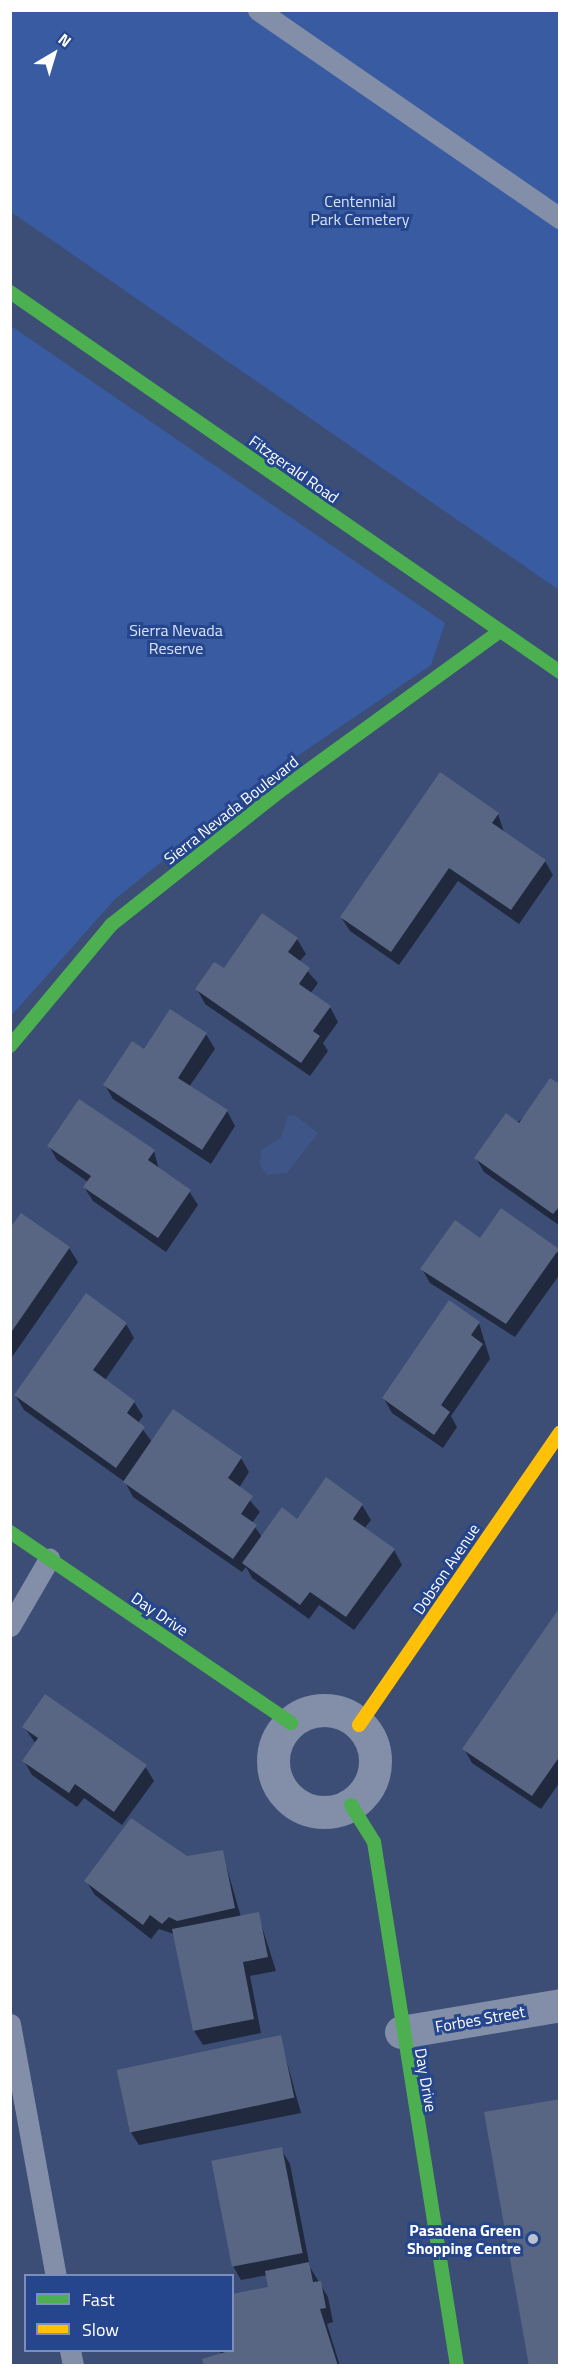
<!DOCTYPE html>
<html>
<head>
<meta charset="utf-8">
<style>
  body { margin:0 }
  #map { position:relative; width:570px; height:2376px; overflow:hidden; background:#3c4e75; font-family:"Titillium Web",sans-serif }
  div>[style] { position:absolute }
  .green>* { inset:0; background:#395ba1 }
  .water>* { inset:0; background:#3e5587 }
  .shadow>* { inset:0; background:#0007 }
  .building>* { inset:0; background:#586684; transform-origin:0 0 }
  .lane>* { height:21px; margin:-10.5px; padding:0 10.5px; transform-origin:10.5px; border-radius:10.5px; background:#838fa8 }
  .street>* { height:33px; margin:-16.5px; padding:0 16.5px; transform-origin:16.5px; border-radius:16.5px; background:#838fa8 }
  .street>.ring { margin:-16.5px; padding:0; box-sizing:content-box; background:none; border:33px solid #838fa8; border-radius:50% }
  .fast>* { height:14px; margin:-7px; padding:0 7px; transform-origin:7px; border-radius:7px; background:#4caf50 }
  .slow>* { height:14px; margin:-7px; padding:0 7px; transform-origin:7px; border-radius:7px; background:#ffc107 }
  .dots>* { width:16px; height:16px; translate:-50% -50%; box-sizing:border-box; border:3px solid #25458c; border-radius:50% }
  span { translate:-50% -50%; white-space:nowrap; text-align:center; line-height:1.15; -webkit-text-stroke:6px #25458c; paint-order:stroke }
  .park-label { font-size:16px; color:#d8e2f8 }
  .street-label { font-size:16px; color:#fff }
  .poi-label { font-size:16px; color:#fff; font-weight:700 }
  .right { translate:-100% -50%; text-align:right }
  .frame { position:absolute; inset:0; border:12px solid #fff; pointer-events:none }
  .legend { position:absolute; left:24px; top:2274px; width:210px; height:78px; box-sizing:border-box; background:#25458c; border:2px solid #7c8fba; margin:0; padding:8px 10px; list-style:none; font-size:18px; color:#fff }
  .legend li { display:flex; align-items:center; gap:12px; height:30px }
  .legend b { width:30px; border:2px solid #7c8fba }
  .north { position:absolute; left:24px; top:24px; width:60px; height:60px; -webkit-text-stroke:4px #25458c; paint-order:stroke; rotate:38deg; font-size:16px; font-weight:700; line-height:24px; text-align:center; color:#fff }
  .north::after { content:''; display:block; margin:auto; width:21px; height:27px; background:#fff; clip-path:polygon(50% 0,100% 100%,50% 72%,0 100%) }
</style>
</head>
<body>
<div id="map">
  <div class="green">
    <i style="clip-path:polygon(11px 11px,559px 11px,559px 590px,11px 212px)"></i>
    <i style="clip-path:polygon(11px 326px,445px 623px,431px 665px,268px 776px,114px 900px,11px 1016px)"></i>
  </div>
  <div class="water">
    <i style="clip-path:polygon(295px 1115px,318px 1133px,287px 1173px,267px 1175px,260px 1165px,261px 1150px,281px 1138px,288px 1116px)"></i>
  </div>
  <div class="shadow">
    <i style="clip-path:polygon(498px 814px,504px 832px,545px 861px,553px 875px,519px 924px,458px 881px,399px 965px,350px 931px,341px 917px)"></i>
    <i style="clip-path:polygon(263px 915px,297px 939px,306px 954px,299px 962px,318px 983px,310px 994px,330px 1007px,338px 1022px,323px 1043px,328px 1051px,310px 1076px,205px 1004px,197px 989px,224px 970px)"></i>
    <i style="clip-path:polygon(171px 1011px,206px 1034px,215px 1049px,189px 1087px,227px 1111px,235px 1126px,211px 1164px,113px 1099px,105px 1085px,145px 1051px)"></i>
    <i style="clip-path:polygon(560px 1086px,560px 1226px,484px 1172px,476px 1158px)"></i>
    <i style="clip-path:polygon(49px 1146px,154px 1151px,159px 1170px,189px 1191px,198px 1205px,166px 1252px,93px 1201px,84px 1187px,88px 1182px,57px 1160px)"></i>
    <i style="clip-path:polygon(10px 1231px,69px 1248px,78px 1262px,10px 1360px)"></i>
    <i style="clip-path:polygon(480px 1240px,560px 1253px,560px 1274px,515px 1337px,430px 1283px,422px 1269px)"></i>
    <i style="clip-path:polygon(479px 1323px,490px 1359px,451px 1416px,457px 1427px,443px 1448px,392px 1413px,384px 1399px)"></i>
    <i style="clip-path:polygon(126px 1324px,134px 1338px,105px 1380px,134px 1402px,143px 1416px,138px 1423px,152px 1442px,241px 1458px,249px 1472px,239px 1488px,260px 1512px,252px 1523px,262px 1537px,298px 1521px,327px 1480px,362px 1505px,371px 1520px,364px 1529px,394px 1550px,402px 1565px,354px 1630px,319px 1605px,309px 1619px,252px 1578px,246px 1567px,242px 1572px,133px 1497px,125px 1482px,24px 1410px,15px 1395px)"></i>
    <i style="clip-path:polygon(560px 1610px,560px 1782px,541px 1809px,472px 1763px,464px 1749px)"></i>
    <i style="clip-path:polygon(24px 1727px,145px 1766px,154px 1781px,122px 1825px,84px 1798px,77px 1807px,32px 1775px,24px 1761px,36px 1744px)"></i>
    <i style="clip-path:polygon(222px 1851px,241px 1917px,258px 1914px,276px 1971px,250px 1976px,261px 2033px,203px 2045px,194px 2031px,174px 1934px,159px 1929px,151px 1939px,95px 1895px,86px 1881px)"></i>
    <i style="clip-path:polygon(280px 2037px,301px 2113px,139px 2145px,130px 2131px)"></i>
    <i style="clip-path:polygon(281px 2149px,290px 2164px,310px 2267px,328px 2297px,333px 2322px,327px 2324px,340px 2366px,205px 2366px,221px 2356px,220px 2350px,232px 2350px,270px 2288px,268px 2275px,241px 2280px,233px 2266px)"></i>
  </div>
  <div class="building">
    <i style="clip-path:polygon(440px 772px,499px 813px,492px 823px,546px 860px,511px 910px,449px 868px,391px 952px,340px 917px)"></i>
    <i style="clip-path:polygon(262px 913px,298px 938px,288px 952px,310px 968px,299px 984px,331px 1006px,313px 1031px,320px 1036px,301px 1063px,195px 989px,214px 962px,224px 968px)"></i>
    <i style="clip-path:polygon(170px 1009px,207px 1033px,178px 1078px,228px 1110px,202px 1150px,103px 1085px,132px 1041px,144px 1049px)"></i>
    <i style="clip-path:polygon(550px 1078px,560px 1084px,560px 1206px,553px 1214px,474px 1158px,506px 1113px,519px 1123px)"></i>
    <i style="clip-path:polygon(79px 1099px,155px 1150px,148px 1160px,191px 1190px,158px 1238px,83px 1187px,91px 1176px,47px 1146px)"></i>
    <i style="clip-path:polygon(501px 1208px,559px 1249px,506px 1324px,420px 1269px,455px 1220px,480px 1238px)"></i>
    <i style="clip-path:polygon(21px 1213px,70px 1247px,10px 1334px,10px 1228px)"></i>
    <i style="clip-path:polygon(86px 1293px,127px 1323px,93px 1370px,135px 1401px,127px 1413px,145px 1427px,116px 1468px,14px 1395px)"></i>
    <i style="clip-path:polygon(449px 1300px,480px 1322px,471px 1335px,483px 1344px,441px 1405px,450px 1412px,434px 1435px,382px 1398px)"></i>
    <i style="clip-path:polygon(173px 1409px,242px 1457px,228px 1478px,253px 1496px,241px 1514px,257px 1525px,233px 1559px,123px 1482px)"></i>
    <i style="clip-path:polygon(326px 1477px,363px 1504px,353px 1519px,395px 1549px,346px 1617px,310px 1592px,300px 1605px,242px 1563px,282px 1507px,297px 1519px)"></i>
    <i style="clip-path:polygon(560px 1607px,560px 1756px,532px 1796px,462px 1749px)"></i>
    <i style="clip-path:polygon(45px 1694px,147px 1765px,114px 1812px,75px 1784px,69px 1793px,22px 1761px,38px 1738px,22px 1727px)"></i>
    <i style="clip-path:polygon(131px 1818px,187px 1856px,223px 1850px,235px 1908px,177px 1921px,169px 1917px,162px 1924px,150px 1915px,143px 1925px,84px 1881px)"></i>
    <i style="clip-path:polygon(259px 1912px,268px 1957px,243px 1962px,254px 2019px,193px 2031px,172px 1929px)"></i>
    <i style="left:281px;top:2035px;width:64px;height:168px;rotate:78deg"></i>
    <i style="clip-path:polygon(560px 2099px,560px 2366px,529px 2366px,484px 2112px)"></i>
    <i style="left:282px;top:2147px;width:108px;height:72px;rotate:79deg"></i>
    <i style="clip-path:polygon(309px 2262px,313px 2282px,321px 2281px,326px 2308px,320px 2309px,338px 2366px,204px 2366px,202px 2359px,232px 2350px,232px 2294px,268px 2287px,265px 2271px)"></i>
  </div>
  <div class="lane">
    <i style="left:258px;top:10px;width:367px;rotate:34.6deg"></i>
    <i style="left:10px;top:1626px;width:78px;rotate:-59.8deg"></i>
    <i style="left:10px;top:2024px;width:256px;rotate:79.7deg"></i>
    <i style="left:70px;top:2350px;width:16px;rotate:79deg"></i>
  </div>
  <div class="street">
    <i class="ring" style="left:273px;top:1710px;width:69px;height:69px"></i>
    <i style="left:401px;top:2032px;width:161px;rotate:-9.6deg"></i>
  </div>
  <div class="fast">
    <i style="left:10px;top:292px;width:669px;rotate:34.64deg"></i>
    <i style="left:10px;top:1046px;width:158px;rotate:-50.1deg"></i>
    <i style="left:111px;top:925px;width:221px;rotate:-38.4deg"></i>
    <i style="left:284px;top:788px;width:267px;rotate:-36deg"></i>
    <i style="left:10px;top:1532px;width:340px;rotate:34.2deg"></i>
    <i style="left:351px;top:1805px;width:44px;rotate:58.1deg"></i>
    <i style="left:374px;top:1842px;width:531px;rotate:81deg"></i>
  </div>
  <div class="slow">
    <i style="left:359px;top:1725px;width:355px;rotate:-55.5deg"></i>
  </div>
  <div class="dots">
    <i style="left:533px;top:2239px;background:#bbc1cf"></i>
  </div>
  <div class="park-label">
    <span style="left:360px;top:210px">Centennial<br>Park Cemetery</span>
    <span style="left:176px;top:639px">Sierra Nevada<br>Reserve</span>
  </div>
  <div class="street-label">
    <span style="left:294px;top:469px;rotate:35deg">Fitzgerald Road</span>
    <span style="left:231px;top:810px;rotate:-38deg">Sierra Nevada Boulevard</span>
    <span style="left:446px;top:1569px;rotate:-56deg">Dobson Avenue</span>
    <span style="left:160px;top:1614px;rotate:34deg">Day Drive</span>
    <span style="left:480px;top:2019px;rotate:-10deg">Forbes Street</span>
    <span style="left:426px;top:2080px;rotate:80deg">Day Drive</span>
  </div>
  <div class="poi-label">
    <span class="right" style="left:521px;top:2239px">Pasadena Green<br>Shopping Centre</span>
  </div>
  <div class="frame"></div>
  <ul class="legend">
  <li><b style="height:8px;background:#4caf50"></b>Fast</li>
  <li><b style="height:8px;background:#ffc107"></b>Slow</li>
  </ul>
  <div class="north">N</div>
</div>
</body>
</html>
